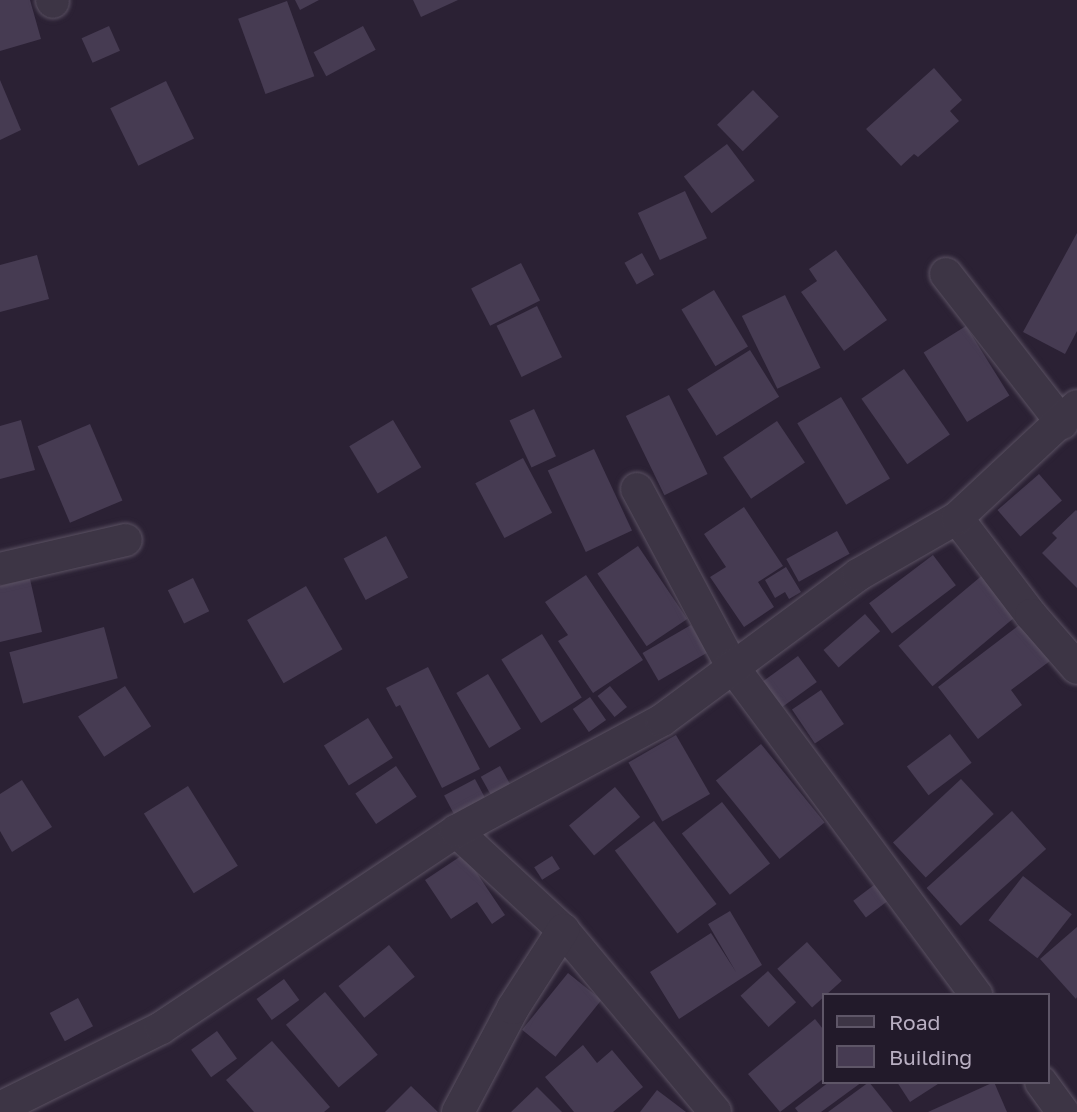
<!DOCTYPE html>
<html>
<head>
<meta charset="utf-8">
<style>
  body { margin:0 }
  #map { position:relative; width:1077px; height:1112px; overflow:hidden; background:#2b2134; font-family:"Golos Text",sans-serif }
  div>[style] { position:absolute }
  .building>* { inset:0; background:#463b52; transform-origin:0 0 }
  .roads { filter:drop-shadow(0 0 2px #5b5263) drop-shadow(0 0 2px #5b5263) }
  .minor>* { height:32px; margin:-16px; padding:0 16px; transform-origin:16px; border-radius:16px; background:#3d3545 }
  span { translate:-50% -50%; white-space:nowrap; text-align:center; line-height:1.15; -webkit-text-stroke:7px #221a2a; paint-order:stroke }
  .legend { position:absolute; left:822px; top:993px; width:228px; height:91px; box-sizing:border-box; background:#221a2a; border:2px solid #5e5667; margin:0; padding:9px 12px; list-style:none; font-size:21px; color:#b9afc2 }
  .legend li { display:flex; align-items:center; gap:14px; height:35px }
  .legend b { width:35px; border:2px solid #5e5667 }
</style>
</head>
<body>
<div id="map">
  <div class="building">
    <i style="clip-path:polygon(0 0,30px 0,41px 39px,0 51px)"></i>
    <i style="clip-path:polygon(295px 0,319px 0,300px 10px)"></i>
    <i style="clip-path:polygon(413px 0,458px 0,421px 17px)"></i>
    <i style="left:287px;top:1px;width:80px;height:52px;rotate:70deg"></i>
    <i style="left:109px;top:26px;width:27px;height:30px;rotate:66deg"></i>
    <i style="left:363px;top:26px;width:27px;height:56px;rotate:62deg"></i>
    <i style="clip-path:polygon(934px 68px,962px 100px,950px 111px,959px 121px,918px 157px,914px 154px,901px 166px,866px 129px)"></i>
    <i style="clip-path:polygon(0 80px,21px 130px,0 140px)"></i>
    <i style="left:166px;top:81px;width:64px;height:62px;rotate:64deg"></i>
    <i style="left:753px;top:90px;width:37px;height:50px;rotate:46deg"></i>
    <i style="left:727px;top:144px;width:46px;height:54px;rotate:53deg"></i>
    <i style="left:685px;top:191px;width:52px;height:52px;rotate:65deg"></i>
    <i style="clip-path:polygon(1077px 233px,1077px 331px,1065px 354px,1023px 332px)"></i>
    <i style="clip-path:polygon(836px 250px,887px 320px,844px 351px,801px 292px,817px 281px,809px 269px)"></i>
    <i style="left:642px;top:253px;width:25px;height:20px;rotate:61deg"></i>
    <i style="clip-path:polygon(37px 255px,49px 299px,0 312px,0 265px)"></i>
    <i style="left:521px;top:263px;width:42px;height:56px;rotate:63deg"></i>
    <i style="left:714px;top:290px;width:66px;height:38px;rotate:59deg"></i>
    <i style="left:785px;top:295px;width:81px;height:48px;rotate:64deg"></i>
    <i style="left:537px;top:306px;width:57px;height:45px;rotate:64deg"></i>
    <i style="left:966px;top:326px;width:82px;height:50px;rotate:58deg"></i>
    <i style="left:750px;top:350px;width:55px;height:74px;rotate:58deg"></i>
    <i style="left:904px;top:369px;width:80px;height:52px;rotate:55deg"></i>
    <i style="left:669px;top:395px;width:88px;height:48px;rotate:64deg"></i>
    <i style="left:841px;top:397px;width:95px;height:51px;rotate:59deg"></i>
    <i style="left:534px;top:409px;width:52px;height:27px;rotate:65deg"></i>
    <i style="clip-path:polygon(21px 420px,35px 470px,0 479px,0 426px)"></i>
    <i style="left:393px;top:420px;width:55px;height:51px;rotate:59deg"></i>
    <i style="left:777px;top:421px;width:50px;height:65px;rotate:56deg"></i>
    <i style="left:90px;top:424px;width:83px;height:57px;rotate:67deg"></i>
    <i style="left:594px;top:449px;width:90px;height:51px;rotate:65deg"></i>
    <i style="left:523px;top:458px;width:62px;height:54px;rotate:62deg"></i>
    <i style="left:1039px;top:474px;width:35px;height:55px;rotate:49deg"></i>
    <i style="clip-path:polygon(744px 507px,783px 566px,758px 582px,774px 607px,744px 627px,710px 577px,726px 567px,704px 534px)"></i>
    <i style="clip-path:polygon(1076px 510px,1077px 511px,1077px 588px,1042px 553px,1057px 538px,1052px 533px)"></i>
    <i style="left:837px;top:531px;width:26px;height:58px;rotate:61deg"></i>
    <i style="left:386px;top:536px;width:47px;height:48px;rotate:62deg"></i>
    <i style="left:638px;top:546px;width:88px;height:49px;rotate:56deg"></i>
    <i style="left:933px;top:555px;width:38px;height:80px;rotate:53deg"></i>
    <i style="clip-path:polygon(786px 567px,801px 592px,789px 599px,785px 592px,775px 598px,765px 580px)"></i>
    <i style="left:985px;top:573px;width:53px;height:113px;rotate:50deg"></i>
    <i style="clip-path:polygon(586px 575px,643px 660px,593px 693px,558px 641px,568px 635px,545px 602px)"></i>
    <i style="left:193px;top:578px;width:37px;height:28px;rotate:64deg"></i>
    <i style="clip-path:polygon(30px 579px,42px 632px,0 642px,0 586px)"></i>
    <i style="left:306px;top:586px;width:73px;height:68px;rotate:60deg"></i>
    <i style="left:865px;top:614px;width:23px;height:55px;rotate:49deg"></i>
    <i style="clip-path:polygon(1026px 620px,1054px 658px,1011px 690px,1022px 705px,978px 739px,938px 687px)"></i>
    <i style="left:691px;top:625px;width:32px;height:56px;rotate:60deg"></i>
    <i style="left:104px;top:627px;width:53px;height:98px;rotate:75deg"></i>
    <i style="left:542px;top:634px;width:75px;height:48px;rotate:58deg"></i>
    <i style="left:798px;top:656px;width:32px;height:44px;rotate:54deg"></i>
    <i style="clip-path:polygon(428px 667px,480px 769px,442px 788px,400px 705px,396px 707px,386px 688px)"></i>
    <i style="left:488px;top:674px;width:64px;height:37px;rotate:59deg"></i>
    <i style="left:125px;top:686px;width:48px;height:56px;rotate:57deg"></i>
    <i style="left:610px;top:686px;width:27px;height:16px;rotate:51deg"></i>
    <i style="left:821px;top:690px;width:41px;height:35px;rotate:56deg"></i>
    <i style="left:590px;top:697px;width:28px;height:21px;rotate:55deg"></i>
    <i style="left:368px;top:718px;width:47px;height:52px;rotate:58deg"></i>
    <i style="left:950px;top:734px;width:36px;height:54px;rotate:53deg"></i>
    <i style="left:676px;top:735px;width:68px;height:55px;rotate:60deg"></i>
    <i style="left:761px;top:744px;width:101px;height:58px;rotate:51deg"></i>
    <i style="left:396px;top:766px;width:37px;height:49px;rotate:56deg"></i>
    <i style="left:500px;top:766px;width:21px;height:22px;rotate:61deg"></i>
    <i style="left:475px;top:779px;width:26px;height:35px;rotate:62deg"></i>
    <i style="left:961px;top:779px;width:48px;height:93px;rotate:47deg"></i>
    <i style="clip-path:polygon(22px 780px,52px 827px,12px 852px,0 831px,0 794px)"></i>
    <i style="left:188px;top:786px;width:94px;height:52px;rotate:58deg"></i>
    <i style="left:615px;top:787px;width:39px;height:60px;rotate:50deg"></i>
    <i style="left:722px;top:802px;width:78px;height:51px;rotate:52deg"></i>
    <i style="left:1012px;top:811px;width:51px;height:115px;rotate:48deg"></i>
    <i style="left:654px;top:821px;width:104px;height:49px;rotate:53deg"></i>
    <i style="clip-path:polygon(464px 854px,505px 915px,492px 924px,477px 902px,451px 919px,425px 880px)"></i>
    <i style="left:552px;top:856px;width:15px;height:21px;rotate:58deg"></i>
    <i style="left:1023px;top:876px;width:62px;height:56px;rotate:38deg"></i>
    <i style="left:878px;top:882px;width:21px;height:31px;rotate:53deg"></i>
    <i style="clip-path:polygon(730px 911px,762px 965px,679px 1019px,650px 972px,711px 933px,736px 972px,708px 924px)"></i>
    <i style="clip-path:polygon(1077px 927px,1077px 997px,1076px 999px,1040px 959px)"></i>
    <i style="left:807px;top:942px;width:52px;height:40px;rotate:48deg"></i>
    <i style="left:389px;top:945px;width:41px;height:65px;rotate:51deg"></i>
    <i style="left:768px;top:971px;width:42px;height:37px;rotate:48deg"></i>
    <i style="left:568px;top:973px;width:43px;height:73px;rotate:39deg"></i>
    <i style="left:284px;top:979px;width:26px;height:34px;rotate:54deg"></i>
    <i style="left:325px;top:992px;width:82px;height:51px;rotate:50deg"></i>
    <i style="left:78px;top:998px;width:32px;height:32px;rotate:62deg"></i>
    <i style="clip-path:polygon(815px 1019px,823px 1029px,823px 1079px,780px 1112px,748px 1074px)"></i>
    <i style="left:217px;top:1031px;width:34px;height:32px;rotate:54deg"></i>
    <i style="clip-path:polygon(272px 1041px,330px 1107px,324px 1112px,254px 1112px,226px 1080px)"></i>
    <i style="clip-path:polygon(583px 1045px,597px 1063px,612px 1050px,643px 1087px,613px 1112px,574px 1112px,545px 1077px)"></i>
    <i style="clip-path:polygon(829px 1082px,862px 1082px,821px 1112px,798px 1112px,795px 1108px)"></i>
    <i style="clip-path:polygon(869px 1082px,893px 1112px,828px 1112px)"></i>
    <i style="clip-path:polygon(897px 1082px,941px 1082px,910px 1102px)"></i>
    <i style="clip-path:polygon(994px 1082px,1007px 1112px,928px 1112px)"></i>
    <i style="clip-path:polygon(411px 1086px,438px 1112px,385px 1112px)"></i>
    <i style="clip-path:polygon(537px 1087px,562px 1112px,511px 1112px)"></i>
    <i style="clip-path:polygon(657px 1090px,686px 1112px,640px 1112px)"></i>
  </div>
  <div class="roads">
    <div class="minor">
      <i style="left:52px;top:0;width:2px;rotate:63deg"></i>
      <i style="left:946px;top:274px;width:189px;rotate:52.1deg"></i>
      <i style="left:637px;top:489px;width:201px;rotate:61.8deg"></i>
      <i style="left:732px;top:666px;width:410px;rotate:53.4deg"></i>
      <i style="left:957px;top:518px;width:122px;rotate:52.7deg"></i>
      <i style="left:1031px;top:615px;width:70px;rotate:49deg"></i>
      <i style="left:0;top:569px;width:129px;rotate:-13deg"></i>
      <i style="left:456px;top:831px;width:146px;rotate:42.8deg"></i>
      <i style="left:563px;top:930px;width:237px;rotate:50.1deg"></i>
      <i style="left:1041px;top:1082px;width:37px;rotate:54deg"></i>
      <i style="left:0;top:1108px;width:180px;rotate:-26.4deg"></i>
      <i style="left:161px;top:1028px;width:355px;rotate:-33.7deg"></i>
      <i style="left:456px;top:831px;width:234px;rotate:-28.3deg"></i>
      <i style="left:662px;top:720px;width:244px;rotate:-36.5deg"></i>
      <i style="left:858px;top:575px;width:114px;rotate:-29.9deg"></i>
      <i style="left:957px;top:518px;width:164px;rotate:-43deg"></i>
      <i style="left:458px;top:1112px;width:118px;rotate:-62.1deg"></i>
      <i style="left:513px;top:1008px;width:93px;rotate:-57.3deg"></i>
    </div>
  </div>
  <ul class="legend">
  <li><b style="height:9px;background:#3d3545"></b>Road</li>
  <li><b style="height:19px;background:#463b52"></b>Building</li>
  </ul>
</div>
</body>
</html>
